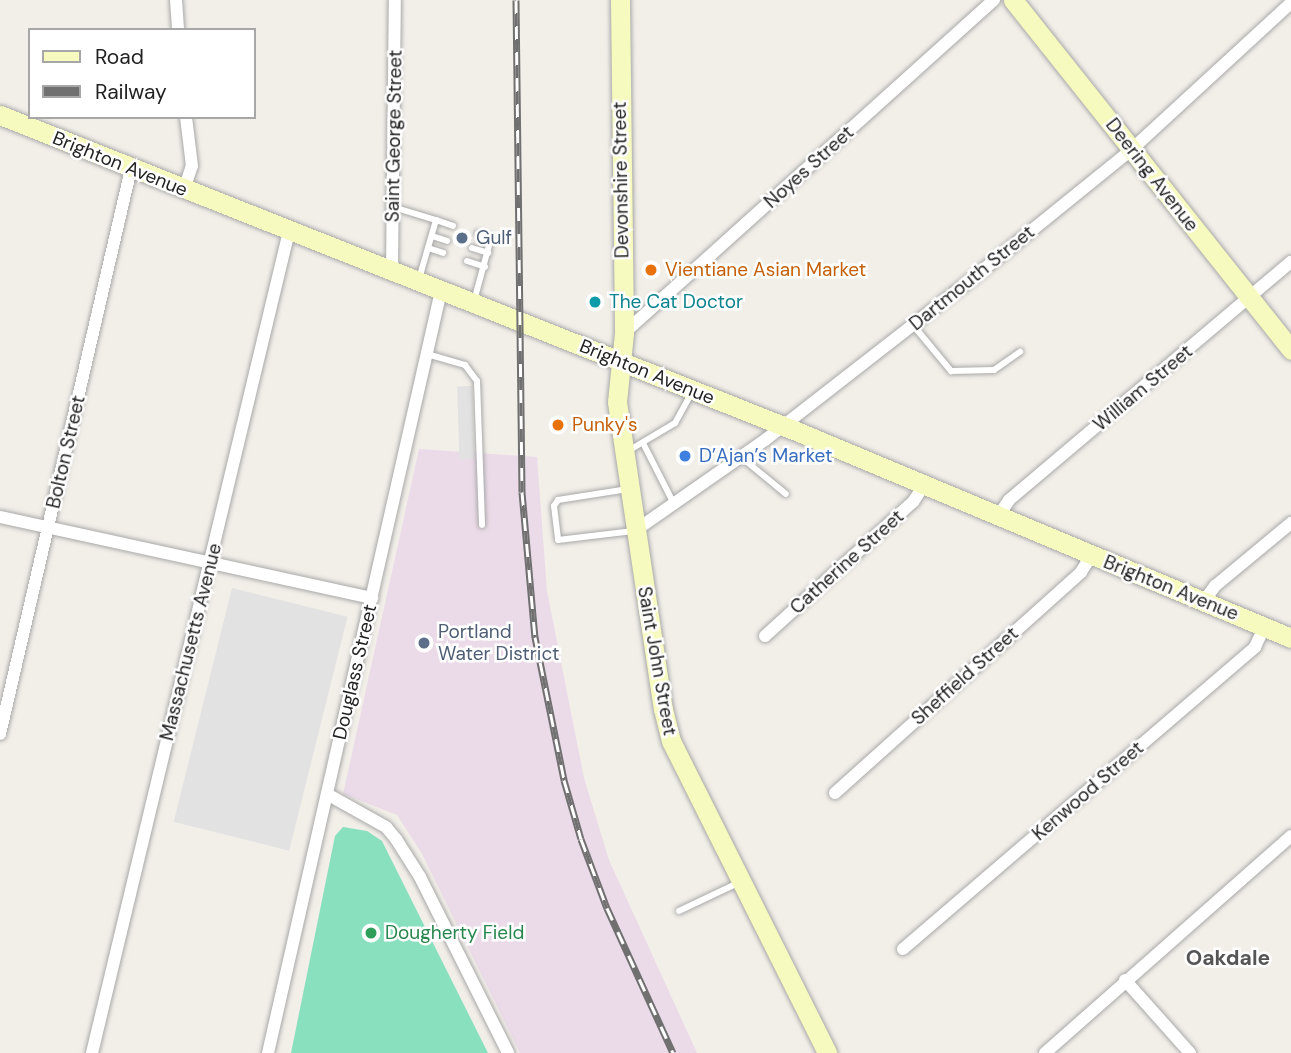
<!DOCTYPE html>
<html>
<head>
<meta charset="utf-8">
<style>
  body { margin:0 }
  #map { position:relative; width:1291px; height:1053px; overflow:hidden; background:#f2efe9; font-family:"DM Sans",sans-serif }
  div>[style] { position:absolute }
  .industrial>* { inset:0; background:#ebdbe8 }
  .pitch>* { inset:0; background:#88e0be }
  .parking>* { inset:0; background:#e2e2e2; transform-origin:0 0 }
  .roads { filter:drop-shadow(0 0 2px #a9a9a9) drop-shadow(0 0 2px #a9a9a9) }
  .lane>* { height:6px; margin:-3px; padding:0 3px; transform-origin:3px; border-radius:3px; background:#fff }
  .street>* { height:12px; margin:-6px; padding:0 6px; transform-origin:6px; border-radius:6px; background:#fff }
  .secondary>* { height:19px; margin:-9.5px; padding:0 9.5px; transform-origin:9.5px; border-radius:9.5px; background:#f7fabf }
  .rail>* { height:7px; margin-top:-3.5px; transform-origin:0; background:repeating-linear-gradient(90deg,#fff 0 13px,#707070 0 26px); box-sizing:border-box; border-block:2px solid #707070 }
  .dots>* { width:19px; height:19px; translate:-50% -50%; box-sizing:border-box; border:4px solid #fff; border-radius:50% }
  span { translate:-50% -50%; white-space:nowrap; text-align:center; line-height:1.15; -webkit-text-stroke:5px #fff; paint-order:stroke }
  .street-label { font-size:19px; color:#222 }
  .service-label { font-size:19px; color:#4e5e75 }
  .left { translate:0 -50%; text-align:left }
  .food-label { font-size:19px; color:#c56008 }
  .culture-label { font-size:19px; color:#0d838f }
  .shop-label { font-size:19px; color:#366cbe }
  .leisure-label { font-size:19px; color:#27864d }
  .neighbourhood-label { font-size:21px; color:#555; font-weight:700 }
  .legend { position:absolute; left:28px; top:28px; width:228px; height:91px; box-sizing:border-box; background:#fff; border:2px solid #a7a7a7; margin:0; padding:9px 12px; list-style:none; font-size:21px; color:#222 }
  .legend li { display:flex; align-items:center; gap:14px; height:35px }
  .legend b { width:35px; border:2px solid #a7a7a7 }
</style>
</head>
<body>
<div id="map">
  <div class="industrial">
    <i style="clip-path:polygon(419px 449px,537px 457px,547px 591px,584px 778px,609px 860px,697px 1053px,520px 1053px,422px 854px,397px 815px,343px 794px)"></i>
  </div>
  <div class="pitch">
    <i style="clip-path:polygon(343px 827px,367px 831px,382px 841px,488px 1053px,291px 1053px,335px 836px)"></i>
  </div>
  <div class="parking">
    <i style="left:472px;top:386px;width:73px;height:15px;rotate:88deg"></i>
    <i style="left:232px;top:588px;width:119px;height:241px;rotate:14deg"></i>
  </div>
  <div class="roads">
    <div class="lane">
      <i style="left:393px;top:207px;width:45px;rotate:16.8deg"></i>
      <i style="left:436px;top:220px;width:61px;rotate:106.1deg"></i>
      <i style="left:436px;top:220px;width:18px;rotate:19deg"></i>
      <i style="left:432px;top:236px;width:16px;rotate:18deg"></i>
      <i style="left:428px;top:248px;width:16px;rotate:18deg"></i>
      <i style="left:472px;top:248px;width:17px;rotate:17deg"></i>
      <i style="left:467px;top:261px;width:19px;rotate:18deg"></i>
      <i style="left:474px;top:301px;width:65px;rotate:-74.9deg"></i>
      <i style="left:491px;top:238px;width:14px;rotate:-163deg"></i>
      <i style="left:913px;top:325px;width:60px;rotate:50.4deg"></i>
      <i style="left:951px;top:371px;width:43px;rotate:-1.3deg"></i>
      <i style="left:994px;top:370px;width:32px;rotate:-35deg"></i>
      <i style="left:427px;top:354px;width:40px;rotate:16deg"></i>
      <i style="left:465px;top:365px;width:20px;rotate:53deg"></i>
      <i style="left:477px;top:381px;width:144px;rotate:88deg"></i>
      <i style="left:644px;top:445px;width:66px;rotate:63deg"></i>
      <i style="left:628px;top:451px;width:55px;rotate:-30.8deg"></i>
      <i style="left:675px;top:423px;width:35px;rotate:-61deg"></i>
      <i style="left:741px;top:457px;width:58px;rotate:39.4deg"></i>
      <i style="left:628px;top:489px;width:71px;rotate:171.1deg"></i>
      <i style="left:558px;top:500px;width:7px;rotate:124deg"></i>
      <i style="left:554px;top:506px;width:34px;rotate:83deg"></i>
      <i style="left:558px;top:540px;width:76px;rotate:-6.8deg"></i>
      <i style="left:679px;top:911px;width:68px;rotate:-25.4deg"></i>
    </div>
    <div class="street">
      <i style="left:176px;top:0;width:30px;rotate:86deg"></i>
      <i style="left:184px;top:190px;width:25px;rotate:-72deg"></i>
      <i style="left:192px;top:166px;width:49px;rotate:-97deg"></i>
      <i style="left:392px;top:271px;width:271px;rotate:-89.4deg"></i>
      <i style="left:624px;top:333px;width:498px;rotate:-42deg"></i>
      <i style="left:998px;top:516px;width:19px;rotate:-55deg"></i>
      <i style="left:1009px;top:500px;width:369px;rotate:-40.2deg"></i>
      <i style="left:0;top:517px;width:381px;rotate:12.3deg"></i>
      <i style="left:636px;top:530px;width:157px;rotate:-34.9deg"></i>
      <i style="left:765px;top:440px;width:257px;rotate:-37.9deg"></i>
      <i style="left:968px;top:282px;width:210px;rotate:-39deg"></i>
      <i style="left:1131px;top:150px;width:217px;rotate:-42.6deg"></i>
      <i style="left:1204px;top:601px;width:19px;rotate:-54deg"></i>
      <i style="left:1215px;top:586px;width:99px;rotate:-39.7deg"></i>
      <i style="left:765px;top:636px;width:200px;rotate:-42.2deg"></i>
      <i style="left:913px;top:502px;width:20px;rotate:-57deg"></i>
      <i style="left:0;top:734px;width:580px;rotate:-76.95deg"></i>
      <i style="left:835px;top:793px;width:331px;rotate:-41.9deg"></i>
      <i style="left:1081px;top:572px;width:19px;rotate:-58deg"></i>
      <i style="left:327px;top:794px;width:68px;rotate:29.2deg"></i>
      <i style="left:386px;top:827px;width:16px;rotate:50deg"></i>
      <i style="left:396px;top:839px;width:45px;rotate:57.7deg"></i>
      <i style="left:420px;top:877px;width:197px;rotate:63.4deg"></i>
      <i style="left:903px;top:949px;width:464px;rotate:-40.6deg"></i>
      <i style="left:1255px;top:647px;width:23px;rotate:-65deg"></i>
      <i style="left:1125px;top:980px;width:98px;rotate:48.3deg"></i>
      <i style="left:92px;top:1053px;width:845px;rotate:-76.52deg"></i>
      <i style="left:268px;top:1053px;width:781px;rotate:-77.21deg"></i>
      <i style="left:1045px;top:1053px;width:328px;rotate:-41.4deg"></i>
    </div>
    <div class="secondary">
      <i style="left:620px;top:0;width:333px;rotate:89.3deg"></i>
      <i style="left:624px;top:333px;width:69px;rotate:95.8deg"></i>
      <i style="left:617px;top:402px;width:310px;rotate:81.5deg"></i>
      <i style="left:663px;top:709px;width:33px;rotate:76deg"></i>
      <i style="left:671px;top:741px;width:349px;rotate:63.4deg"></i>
      <i style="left:1013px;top:0;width:447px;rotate:51.5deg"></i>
      <i style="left:0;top:115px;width:862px;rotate:21.65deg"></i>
      <i style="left:801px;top:433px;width:531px;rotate:22.7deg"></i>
    </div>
  </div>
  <div class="rail">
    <i style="left:516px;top:0;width:492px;rotate:89.3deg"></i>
    <i style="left:522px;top:492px;width:146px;rotate:84.9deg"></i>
    <i style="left:535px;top:637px;width:146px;rotate:78.5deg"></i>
    <i style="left:564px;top:780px;width:61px;rotate:73.9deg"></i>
    <i style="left:581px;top:839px;width:74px;rotate:69.4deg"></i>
    <i style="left:607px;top:908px;width:159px;rotate:65.5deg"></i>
  </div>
  <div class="dots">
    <i style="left:462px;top:238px;background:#5c6f8a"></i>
    <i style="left:651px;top:270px;background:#e8710a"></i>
    <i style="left:595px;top:302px;background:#0f9aa8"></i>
    <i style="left:558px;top:425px;background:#e8710a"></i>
    <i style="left:685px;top:456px;background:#3f7fe0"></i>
    <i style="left:424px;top:643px;background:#5c6f8a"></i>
    <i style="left:371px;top:933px;background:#2e9e5b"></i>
  </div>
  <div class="street-label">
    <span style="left:394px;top:136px;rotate:-89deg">Saint George Street</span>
    <span style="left:120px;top:164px;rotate:22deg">Brighton Avenue</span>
    <span style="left:809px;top:167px;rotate:-42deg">Noyes Street</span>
    <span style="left:1152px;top:175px;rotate:52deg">Deering Avenue</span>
    <span style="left:621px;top:180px;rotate:-91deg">Devonshire Street</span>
    <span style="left:972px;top:278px;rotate:-39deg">Dartmouth Street</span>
    <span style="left:647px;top:372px;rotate:22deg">Brighton Avenue</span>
    <span style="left:1143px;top:388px;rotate:-40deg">William Street</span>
    <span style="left:66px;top:452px;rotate:-77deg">Bolton Street</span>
    <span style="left:847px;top:562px;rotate:-42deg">Catherine Street</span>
    <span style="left:1171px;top:588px;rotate:22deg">Brighton Avenue</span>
    <span style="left:191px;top:642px;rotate:-76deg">Massachusetts Avenue</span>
    <span style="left:657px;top:661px;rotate:80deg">Saint John Street</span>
    <span style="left:355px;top:672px;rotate:-77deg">Douglass Street</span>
    <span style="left:965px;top:676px;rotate:-42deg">Sheffield Street</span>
    <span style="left:1088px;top:791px;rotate:-41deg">Kenwood Street</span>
  </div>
  <div class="service-label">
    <span class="left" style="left:476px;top:238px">Gulf</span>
    <span class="left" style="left:438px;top:643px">Portland<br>Water District</span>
  </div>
  <div class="food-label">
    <span class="left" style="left:665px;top:270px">Vientiane Asian Market</span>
    <span class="left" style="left:572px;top:425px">Punky's</span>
  </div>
  <div class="culture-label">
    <span class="left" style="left:609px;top:302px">The Cat Doctor</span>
  </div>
  <div class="shop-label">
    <span class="left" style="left:699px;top:456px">D’Ajan’s Market</span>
  </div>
  <div class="leisure-label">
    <span class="left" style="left:385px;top:933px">Dougherty Field</span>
  </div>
  <div class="neighbourhood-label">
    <span style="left:1228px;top:958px">Oakdale</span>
  </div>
  <ul class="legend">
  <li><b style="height:9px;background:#f7fabf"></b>Road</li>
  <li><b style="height:9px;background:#707070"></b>Railway</li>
  </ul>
</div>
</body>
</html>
